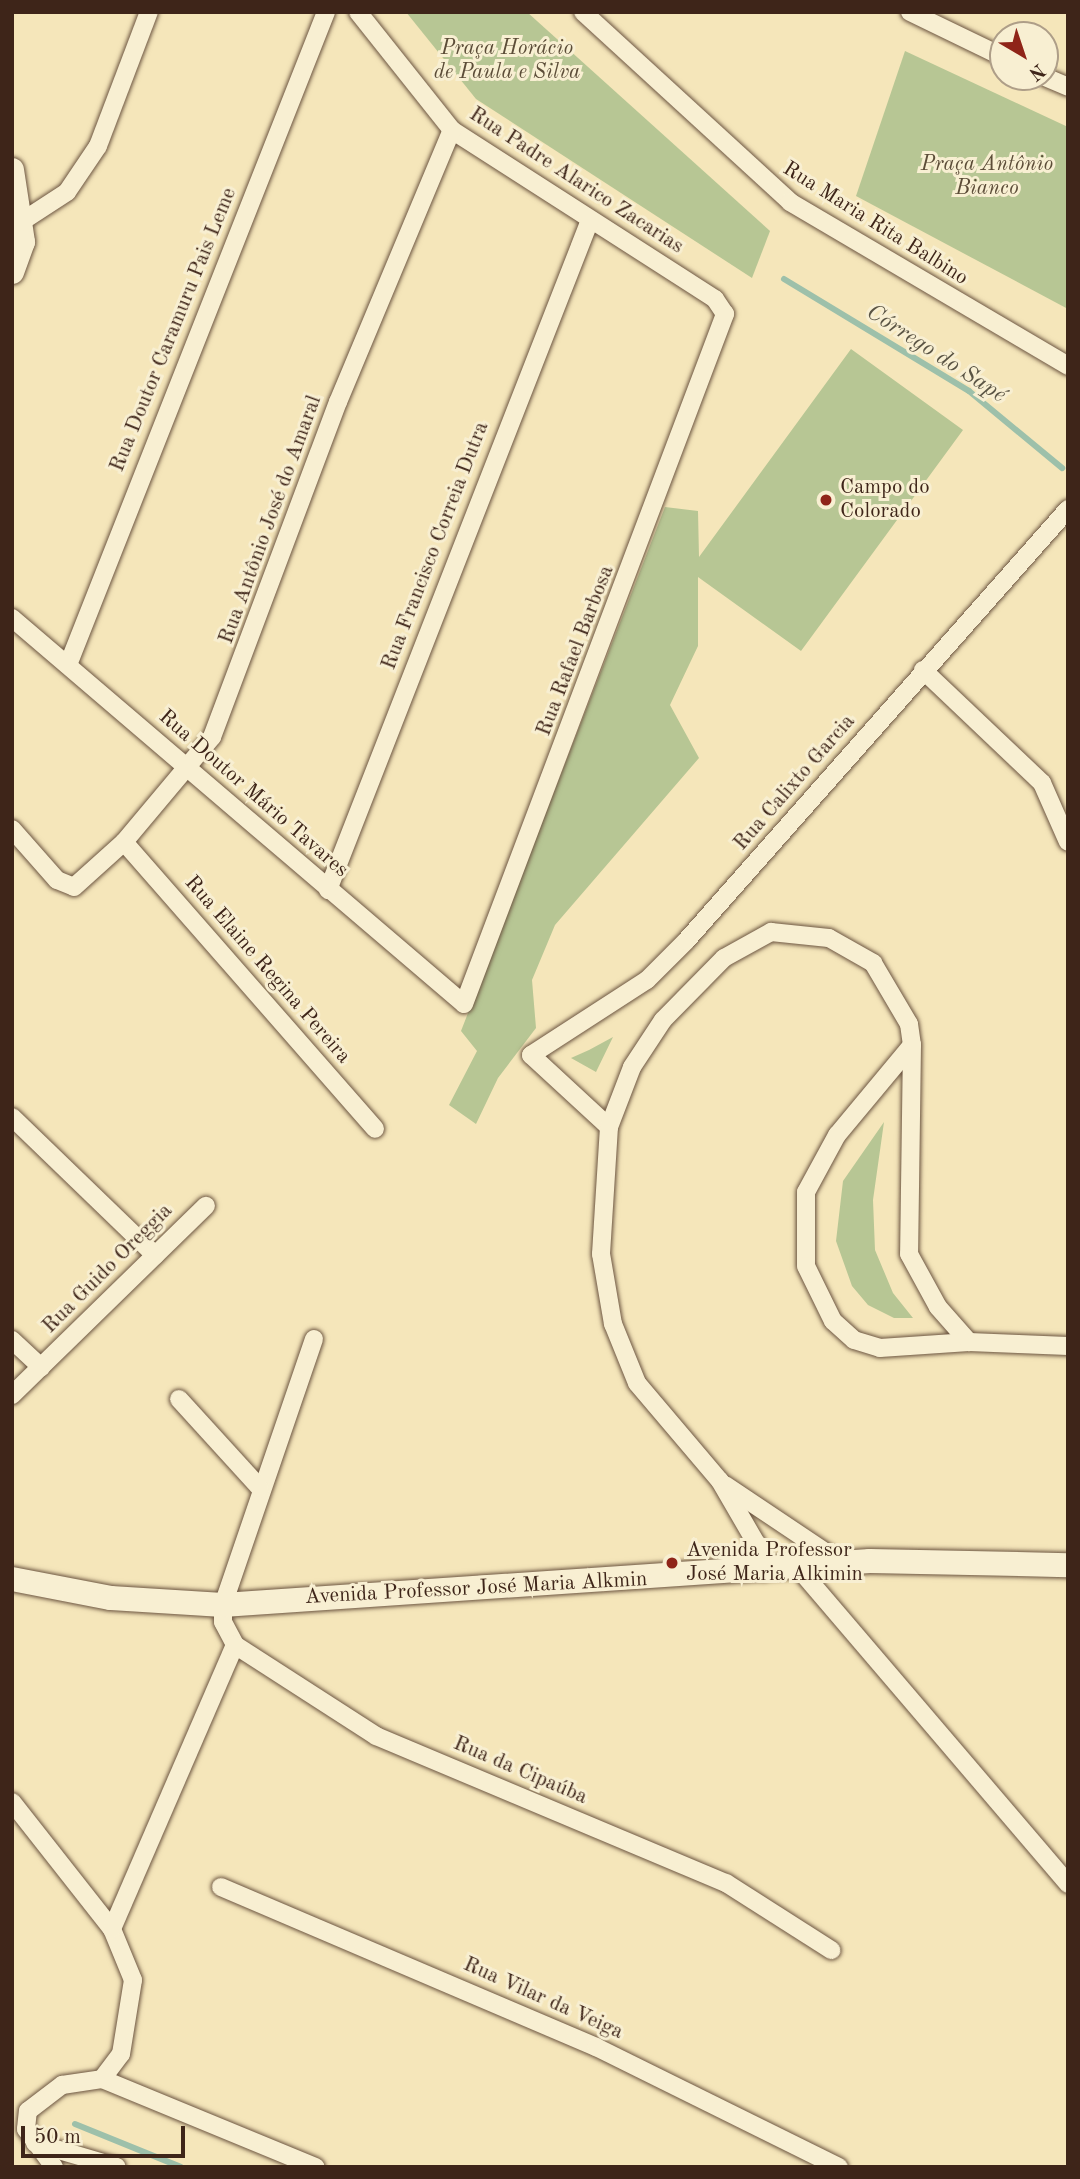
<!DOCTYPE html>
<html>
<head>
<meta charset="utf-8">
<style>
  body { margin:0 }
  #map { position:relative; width:1080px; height:2179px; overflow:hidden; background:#f5e6ba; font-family:"Old Standard TT",serif }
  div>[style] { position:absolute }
  .green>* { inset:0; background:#b7c694 }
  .stream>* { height:6px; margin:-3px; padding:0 3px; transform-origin:3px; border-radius:3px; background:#9dc0aa }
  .roads { filter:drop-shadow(0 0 2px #6c5541) drop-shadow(0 0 2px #6c5541) }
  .street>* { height:18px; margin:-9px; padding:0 9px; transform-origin:9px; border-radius:9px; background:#f8efd2 }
  .secondary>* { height:24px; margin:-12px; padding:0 12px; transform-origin:12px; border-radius:12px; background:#f8efd2 }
  .dots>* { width:19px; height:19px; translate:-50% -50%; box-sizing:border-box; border:4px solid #f8efd2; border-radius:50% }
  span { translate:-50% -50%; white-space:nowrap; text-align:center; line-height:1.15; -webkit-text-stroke:6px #f8efd2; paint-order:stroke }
  .park-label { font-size:21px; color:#5c4d38; font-style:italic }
  .street-label { font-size:21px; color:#3e2519 }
  .poi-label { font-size:21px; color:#3e2519 }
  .left { translate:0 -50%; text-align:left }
  .water-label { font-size:23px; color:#5a5444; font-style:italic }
  .frame { position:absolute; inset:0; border:14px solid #3e2519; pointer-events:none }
  .north { position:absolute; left:989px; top:21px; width:70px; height:70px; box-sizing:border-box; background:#f8efd2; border:2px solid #ae9e88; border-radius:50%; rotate:141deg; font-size:19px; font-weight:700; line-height:28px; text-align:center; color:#3e2519 }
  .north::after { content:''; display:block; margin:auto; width:24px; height:32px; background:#8f2418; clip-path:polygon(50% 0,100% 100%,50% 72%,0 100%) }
  .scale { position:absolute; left:21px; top:2126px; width:164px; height:32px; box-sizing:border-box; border:4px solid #3e2519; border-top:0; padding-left:9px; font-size:21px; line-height:24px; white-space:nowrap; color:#3e2519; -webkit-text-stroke:5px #f8efd2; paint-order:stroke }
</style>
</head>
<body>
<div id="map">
  <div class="green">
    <i style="clip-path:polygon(406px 12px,527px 12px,770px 231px,752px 278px,476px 99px)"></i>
    <i style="clip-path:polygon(905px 51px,1068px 127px,1068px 309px,856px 196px)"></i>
    <i style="clip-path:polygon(851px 349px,963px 430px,801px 651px,698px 577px,698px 646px,670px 705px,699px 758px,555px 925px,532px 980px,536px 1028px,498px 1078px,476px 1124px,449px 1105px,477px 1051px,461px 1031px,665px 507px,698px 511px,699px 557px)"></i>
    <i style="clip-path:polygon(613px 1037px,596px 1072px,571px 1058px,589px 1050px)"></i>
    <i style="clip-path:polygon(884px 1122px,873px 1200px,875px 1250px,893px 1293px,913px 1318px,894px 1318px,868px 1305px,852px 1286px,836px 1241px,843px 1181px)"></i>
  </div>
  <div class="stream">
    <i style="left:784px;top:279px;width:216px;rotate:31.2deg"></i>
    <i style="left:969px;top:391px;width:121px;rotate:39.6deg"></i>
    <i style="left:75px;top:2124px;width:114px;rotate:22.1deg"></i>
  </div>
  <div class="roads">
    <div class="street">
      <i style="left:583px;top:12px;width:281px;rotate:42.5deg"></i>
      <i style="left:790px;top:202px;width:323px;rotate:30.5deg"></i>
      <i style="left:910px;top:12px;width:103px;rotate:25.8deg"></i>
      <i style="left:1045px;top:77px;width:25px;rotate:23deg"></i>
      <i style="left:21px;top:222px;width:55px;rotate:-33.1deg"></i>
      <i style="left:67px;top:192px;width:55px;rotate:-56deg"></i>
      <i style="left:98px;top:146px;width:143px;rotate:-69.2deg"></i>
      <i style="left:12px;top:618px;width:594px;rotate:40.5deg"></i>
      <i style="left:464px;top:1004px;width:738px;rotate:-69.28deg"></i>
      <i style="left:725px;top:314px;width:18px;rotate:-124deg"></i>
      <i style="left:715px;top:299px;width:313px;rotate:-147.3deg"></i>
      <i style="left:452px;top:130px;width:151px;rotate:-128.5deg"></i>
      <i style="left:68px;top:665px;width:702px;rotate:-68.44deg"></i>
      <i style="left:923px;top:670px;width:164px;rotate:43.5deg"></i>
      <i style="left:1042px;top:783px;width:64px;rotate:66.2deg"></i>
      <i style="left:12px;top:829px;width:68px;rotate:48.6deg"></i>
      <i style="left:57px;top:880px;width:18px;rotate:22deg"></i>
      <i style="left:74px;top:887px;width:67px;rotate:-42deg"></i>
      <i style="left:124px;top:842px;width:137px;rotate:-50deg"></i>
      <i style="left:212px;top:737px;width:358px;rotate:-69.4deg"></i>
      <i style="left:338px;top:402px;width:295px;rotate:-67.3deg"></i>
      <i style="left:124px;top:842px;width:381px;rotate:48.8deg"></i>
      <i style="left:328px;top:890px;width:719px;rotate:-68.64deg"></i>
      <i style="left:912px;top:1045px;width:209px;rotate:90.8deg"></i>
      <i style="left:909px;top:1254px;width:60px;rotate:61.3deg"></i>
      <i style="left:938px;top:1307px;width:47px;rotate:48.5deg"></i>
      <i style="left:12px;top:1117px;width:199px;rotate:44deg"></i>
      <i style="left:609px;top:1127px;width:106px;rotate:-137.3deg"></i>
      <i style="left:531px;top:1055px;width:138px;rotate:-32.9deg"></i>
      <i style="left:647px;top:980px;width:55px;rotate:-45deg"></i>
      <i style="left:686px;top:941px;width:577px;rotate:-48.51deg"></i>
      <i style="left:314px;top:1339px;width:281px;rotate:108.9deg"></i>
      <i style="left:223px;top:1605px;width:17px;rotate:90deg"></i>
      <i style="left:223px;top:1622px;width:26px;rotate:62deg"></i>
      <i style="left:235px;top:1645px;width:168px;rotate:32.8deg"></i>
      <i style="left:376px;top:1736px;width:380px;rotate:22.8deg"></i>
      <i style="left:726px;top:1883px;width:125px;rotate:32.5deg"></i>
      <i style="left:12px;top:1340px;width:40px;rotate:43deg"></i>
      <i style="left:12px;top:1395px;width:271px;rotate:-44.3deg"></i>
      <i style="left:179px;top:1399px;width:120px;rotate:47.7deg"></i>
      <i style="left:725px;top:1485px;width:142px;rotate:33.8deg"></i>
      <i style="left:800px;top:1570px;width:413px;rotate:49.5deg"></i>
      <i style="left:764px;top:1572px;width:30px;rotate:-105deg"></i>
      <i style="left:756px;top:1543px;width:72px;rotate:-120.1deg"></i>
      <i style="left:720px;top:1481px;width:128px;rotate:-130.3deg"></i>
      <i style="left:637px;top:1383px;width:64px;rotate:-112.1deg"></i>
      <i style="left:613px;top:1324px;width:71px;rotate:-99.7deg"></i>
      <i style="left:601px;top:1254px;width:127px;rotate:-86.4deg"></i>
      <i style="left:609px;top:1127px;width:64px;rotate:-69deg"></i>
      <i style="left:632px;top:1067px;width:56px;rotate:-56.6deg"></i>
      <i style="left:663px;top:1020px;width:87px;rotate:-45.5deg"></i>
      <i style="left:724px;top:958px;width:54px;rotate:-29deg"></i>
      <i style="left:771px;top:932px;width:58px;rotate:5.9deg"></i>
      <i style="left:829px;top:938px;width:51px;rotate:29.6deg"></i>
      <i style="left:873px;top:963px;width:71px;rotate:59.5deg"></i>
      <i style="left:909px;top:1024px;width:21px;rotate:82deg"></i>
      <i style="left:912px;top:1045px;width:117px;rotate:129.8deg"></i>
      <i style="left:837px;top:1135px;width:65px;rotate:118.5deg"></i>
      <i style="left:806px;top:1192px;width:74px;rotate:90deg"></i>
      <i style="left:806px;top:1266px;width:61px;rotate:63.9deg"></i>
      <i style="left:833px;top:1321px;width:28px;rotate:42deg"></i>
      <i style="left:854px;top:1340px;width:27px;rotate:17deg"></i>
      <i style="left:880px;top:1348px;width:89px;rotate:-3.9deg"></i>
      <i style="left:969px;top:1342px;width:99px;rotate:2.3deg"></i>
      <i style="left:12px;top:1802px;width:162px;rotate:51.8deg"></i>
      <i style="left:221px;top:1887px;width:408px;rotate:23.1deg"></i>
      <i style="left:596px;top:2047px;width:271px;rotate:26.3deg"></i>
      <i style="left:102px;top:2079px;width:231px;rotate:22.4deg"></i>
      <i style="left:35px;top:2143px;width:85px;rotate:16.3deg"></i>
      <i style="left:54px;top:2167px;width:47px;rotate:-126.4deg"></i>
      <i style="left:26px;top:2129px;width:18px;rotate:-84deg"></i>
      <i style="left:28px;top:2111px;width:43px;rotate:-37.4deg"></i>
      <i style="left:62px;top:2085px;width:40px;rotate:-8.5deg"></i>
      <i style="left:102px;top:2079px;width:31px;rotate:-53deg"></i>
      <i style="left:121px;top:2054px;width:75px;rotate:-80.8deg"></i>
      <i style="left:133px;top:1980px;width:55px;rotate:-112.4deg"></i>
      <i style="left:112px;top:1929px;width:309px;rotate:-66.6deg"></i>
    </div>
    <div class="secondary">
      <i style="left:12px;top:170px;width:73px;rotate:81.3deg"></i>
      <i style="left:23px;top:242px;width:32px;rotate:110deg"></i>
      <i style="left:12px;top:1579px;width:101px;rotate:10.9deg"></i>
      <i style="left:111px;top:1598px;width:112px;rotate:3.6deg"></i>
      <i style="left:223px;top:1605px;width:648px;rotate:-3.89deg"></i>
      <i style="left:870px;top:1561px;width:198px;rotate:1.2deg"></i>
    </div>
  </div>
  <div class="dots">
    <i style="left:826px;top:500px;background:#8f2418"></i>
    <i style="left:672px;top:1563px;background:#8f2418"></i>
  </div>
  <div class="park-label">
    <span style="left:507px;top:61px">Praça Horácio<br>de Paula e Silva</span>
    <span style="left:987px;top:177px">Praça Antônio<br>Bianco</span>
  </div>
  <div class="street-label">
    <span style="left:576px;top:181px;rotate:33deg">Rua Padre Alarico Zacarias</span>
    <span style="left:875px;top:224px;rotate:32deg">Rua Maria Rita Balbino</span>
    <span style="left:174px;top:330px;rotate:-68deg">Rua Doutor Caramuru Pais Leme</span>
    <span style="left:271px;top:520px;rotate:-70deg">Rua Antônio José do Amaral</span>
    <span style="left:436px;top:546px;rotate:-69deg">Rua Francisco Correia Dutra</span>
    <span style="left:576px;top:651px;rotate:-69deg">Rua Rafael Barbosa</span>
    <span style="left:795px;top:783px;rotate:-49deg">Rua Calixto Garcia</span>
    <span style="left:253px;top:794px;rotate:41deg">Rua Doutor Mário Tavares</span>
    <span style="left:267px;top:970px;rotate:49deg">Rua Elaine Regina Pereira</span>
    <span style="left:108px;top:1269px;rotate:-45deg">Rua Guido Oreggia</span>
    <span style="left:476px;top:1589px;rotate:-3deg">Avenida Professor José Maria Alkmin</span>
    <span style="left:520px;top:1771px;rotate:23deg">Rua da Cipaúba</span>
    <span style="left:543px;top:1999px;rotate:24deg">Rua Vilar da Veiga</span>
  </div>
  <div class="poi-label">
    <span class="left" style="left:840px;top:500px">Campo do<br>Colorado</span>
    <span class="left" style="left:686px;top:1563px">Avenida Professor<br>José Maria Alkimin</span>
  </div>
  <div class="water-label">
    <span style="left:936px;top:354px;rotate:33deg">Córrego do Sapé</span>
  </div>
  <div class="frame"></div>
  <div class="north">N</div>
  <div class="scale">50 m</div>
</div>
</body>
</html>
